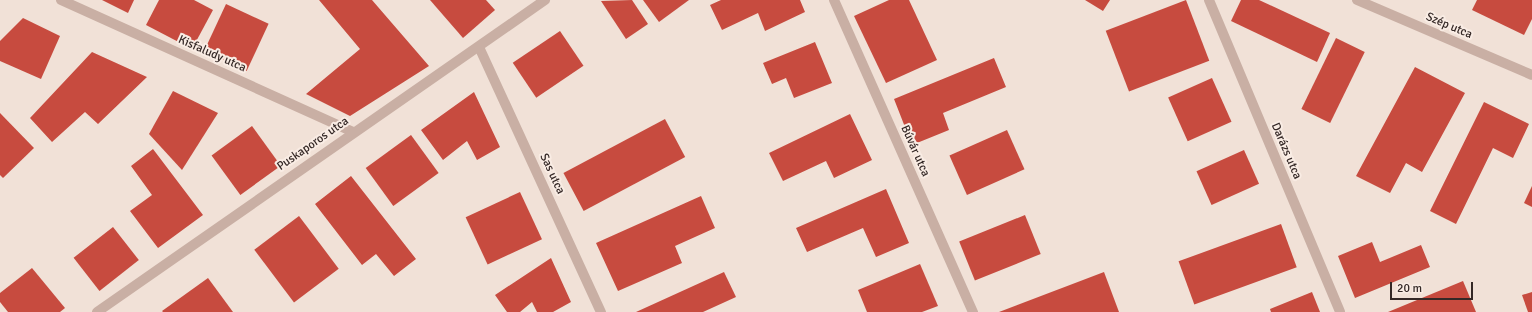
<!DOCTYPE html>
<html>
<head>
<meta charset="utf-8">
<style>
  body { margin:0 }
  #map { position:relative; width:1532px; height:312px; overflow:hidden; background:#f1e1d7; font-family:Signika,sans-serif }
  div>[style] { position:absolute }
  .building>* { inset:0; background:#c74b3f; transform-origin:0 0 }
  .minor>* { height:10px; margin:-5px; padding:0 5px; transform-origin:5px; border-radius:5px; background:#c9afa4 }
  span { translate:-50% -50%; white-space:nowrap; text-align:center; line-height:1.15; -webkit-text-stroke:4px #f9ece4; paint-order:stroke }
  .street-label { font-size:12px; color:#342826 }
  .scale { position:absolute; left:1390px; top:282px; width:83px; height:18px; box-sizing:border-box; border:2px solid #342826; border-top:0; padding-left:5px; font-size:12px; line-height:14px; white-space:nowrap; color:#342826; -webkit-text-stroke:3px #f9ece4; paint-order:stroke }
</style>
</head>
<body>
<div id="map">
  <div class="building">
    <i style="clip-path:polygon(102px 0,134px 0,128px 13px)"></i>
    <i style="clip-path:polygon(159px 0,194px 0,213px 10px,192px 49px,146px 25px)"></i>
    <i style="clip-path:polygon(319px 0,372px 0,429px 66px,350px 116px,306px 94px,360px 49px)"></i>
    <i style="clip-path:polygon(430px 0,486px 0,495px 10px,463px 38px)"></i>
    <i style="clip-path:polygon(632px 0,648px 24px,626px 39px,601px 1px)"></i>
    <i style="clip-path:polygon(643px 0,689px 0,659px 22px)"></i>
    <i style="clip-path:polygon(721px 0,800px 0,805px 12px,765px 31px,758px 13px,722px 30px,710px 5px)"></i>
    <i style="clip-path:polygon(889px 0,909px 0,937px 60px,886px 83px,854px 16px)"></i>
    <i style="clip-path:polygon(1085px 0,1110px 0,1103px 11px)"></i>
    <i style="left:1186px;top:0;width:65px;height:86px;rotate:69deg"></i>
    <i style="clip-path:polygon(1241px 0,1259px 0,1330px 33px,1317px 62px,1231px 21px)"></i>
    <i style="clip-path:polygon(1477px 0,1532px 0,1532px 19px,1524px 35px,1472px 10px)"></i>
    <i style="left:226px;top:4px;width:47px;height:52px;rotate:25deg"></i>
    <i style="clip-path:polygon(23px 18px,60px 36px,41px 79px,0 61px,0 41px)"></i>
    <i style="left:560px;top:31px;width:42px;height:57px;rotate:56deg"></i>
    <i style="left:1336px;top:38px;width:32px;height:79px;rotate:26deg"></i>
    <i style="clip-path:polygon(815px 42px,832px 83px,794px 98px,786px 78px,772px 84px,763px 63px)"></i>
    <i style="clip-path:polygon(92px 52px,147px 77px,98px 124px,85px 112px,52px 142px,30px 118px)"></i>
    <i style="clip-path:polygon(994px 58px,1006px 87px,943px 113px,949px 130px,912px 145px,894px 99px)"></i>
    <i style="clip-path:polygon(1415px 67px,1465px 93px,1422px 172px,1406px 163px,1390px 193px,1356px 176px)"></i>
    <i style="left:1212px;top:78px;width:48px;height:48px;rotate:66deg"></i>
    <i style="clip-path:polygon(173px 91px,218px 113px,182px 170px,149px 134px)"></i>
    <i style="clip-path:polygon(474px 92px,500px 147px,477px 160px,467px 141px,443px 160px,421px 130px)"></i>
    <i style="clip-path:polygon(1484px 102px,1529px 124px,1513px 158px,1493px 148px,1456px 224px,1430px 211px)"></i>
    <i style="clip-path:polygon(0 113px,34px 148px,3px 178px,0 175px)"></i>
    <i style="clip-path:polygon(850px 114px,872px 160px,834px 178px,826px 161px,783px 181px,769px 153px)"></i>
    <i style="left:665px;top:119px;width:43px;height:115px;rotate:62deg"></i>
    <i style="left:252px;top:126px;width:49px;height:50px;rotate:54deg"></i>
    <i style="left:1007px;top:130px;width:43px;height:63px;rotate:66deg"></i>
    <i style="left:411px;top:135px;width:47px;height:56px;rotate:54deg"></i>
    <i style="clip-path:polygon(153px 149px,203px 215px,158px 248px,130px 211px,152px 195px,131px 166px)"></i>
    <i style="left:1244px;top:150px;width:37px;height:52px;rotate:66deg"></i>
    <i style="clip-path:polygon(351px 176px,416px 259px,394px 276px,376px 254px,362px 265px,315px 204px)"></i>
    <i style="clip-path:polygon(1532px 186px,1532px 207px,1524px 203px)"></i>
    <i style="clip-path:polygon(886px 189px,909px 243px,876px 257px,863px 228px,807px 252px,796px 228px)"></i>
    <i style="left:520px;top:192px;width:52px;height:60px;rotate:65deg"></i>
    <i style="clip-path:polygon(701px 196px,715px 228px,675px 246px,682px 263px,618px 291px,596px 243px)"></i>
    <i style="left:1025px;top:215px;width:42px;height:71px;rotate:68deg"></i>
    <i style="left:299px;top:216px;width:66px;height:56px;rotate:53deg"></i>
    <i style="left:1281px;top:224px;width:46px;height:109px;rotate:70deg"></i>
    <i style="left:113px;top:227px;width:42px;height:50px;rotate:52deg"></i>
    <i style="clip-path:polygon(1372px 242px,1380px 262px,1421px 245px,1430px 267px,1355px 298px,1338px 256px)"></i>
    <i style="clip-path:polygon(551px 258px,571px 302px,553px 312px,537px 312px,532px 302px,520px 312px,507px 312px,495px 295px)"></i>
    <i style="clip-path:polygon(920px 264px,938px 306px,922px 312px,867px 312px,858px 290px)"></i>
    <i style="clip-path:polygon(32px 268px,65px 308px,60px 312px,8px 312px,0 302px,0 293px)"></i>
    <i style="clip-path:polygon(724px 272px,736px 297px,703px 312px,636px 312px)"></i>
    <i style="clip-path:polygon(1104px 272px,1119px 312px,999px 312px)"></i>
    <i style="clip-path:polygon(208px 278px,233px 312px,163px 312px,162px 311px)"></i>
    <i style="clip-path:polygon(1463px 281px,1476px 312px,1388px 312px)"></i>
    <i style="clip-path:polygon(1312px 292px,1320px 312px,1271px 312px,1270px 309px)"></i>
    <i style="clip-path:polygon(1532px 292px,1532px 312px,1528px 312px,1522px 295px)"></i>
  </div>
  <div class="minor">
    <i style="left:61px;top:0;width:320px;rotate:24.3deg"></i>
    <i style="left:834px;top:0;width:342px;rotate:66deg"></i>
    <i style="left:1209px;top:0;width:338px;rotate:67.2deg"></i>
    <i style="left:1357px;top:0;width:190px;rotate:23.2deg"></i>
    <i style="left:479px;top:47px;width:292px;rotate:65.3deg"></i>
    <i style="left:97px;top:312px;width:546px;rotate:-34.85deg"></i>
  </div>
  <div class="street-label">
    <span style="left:1449px;top:26px;rotate:23deg">Szép utca</span>
    <span style="left:212px;top:54px;rotate:24deg">Kisfaludy utca</span>
    <span style="left:313px;top:144px;rotate:-35deg">Puskaporos utca</span>
    <span style="left:915px;top:151px;rotate:66deg">Búvár utca</span>
    <span style="left:1286px;top:151px;rotate:67deg">Darázs utca</span>
    <span style="left:552px;top:174px;rotate:65deg">Sas utca</span>
  </div>
  <div class="scale">20 m</div>
</div>
</body>
</html>
